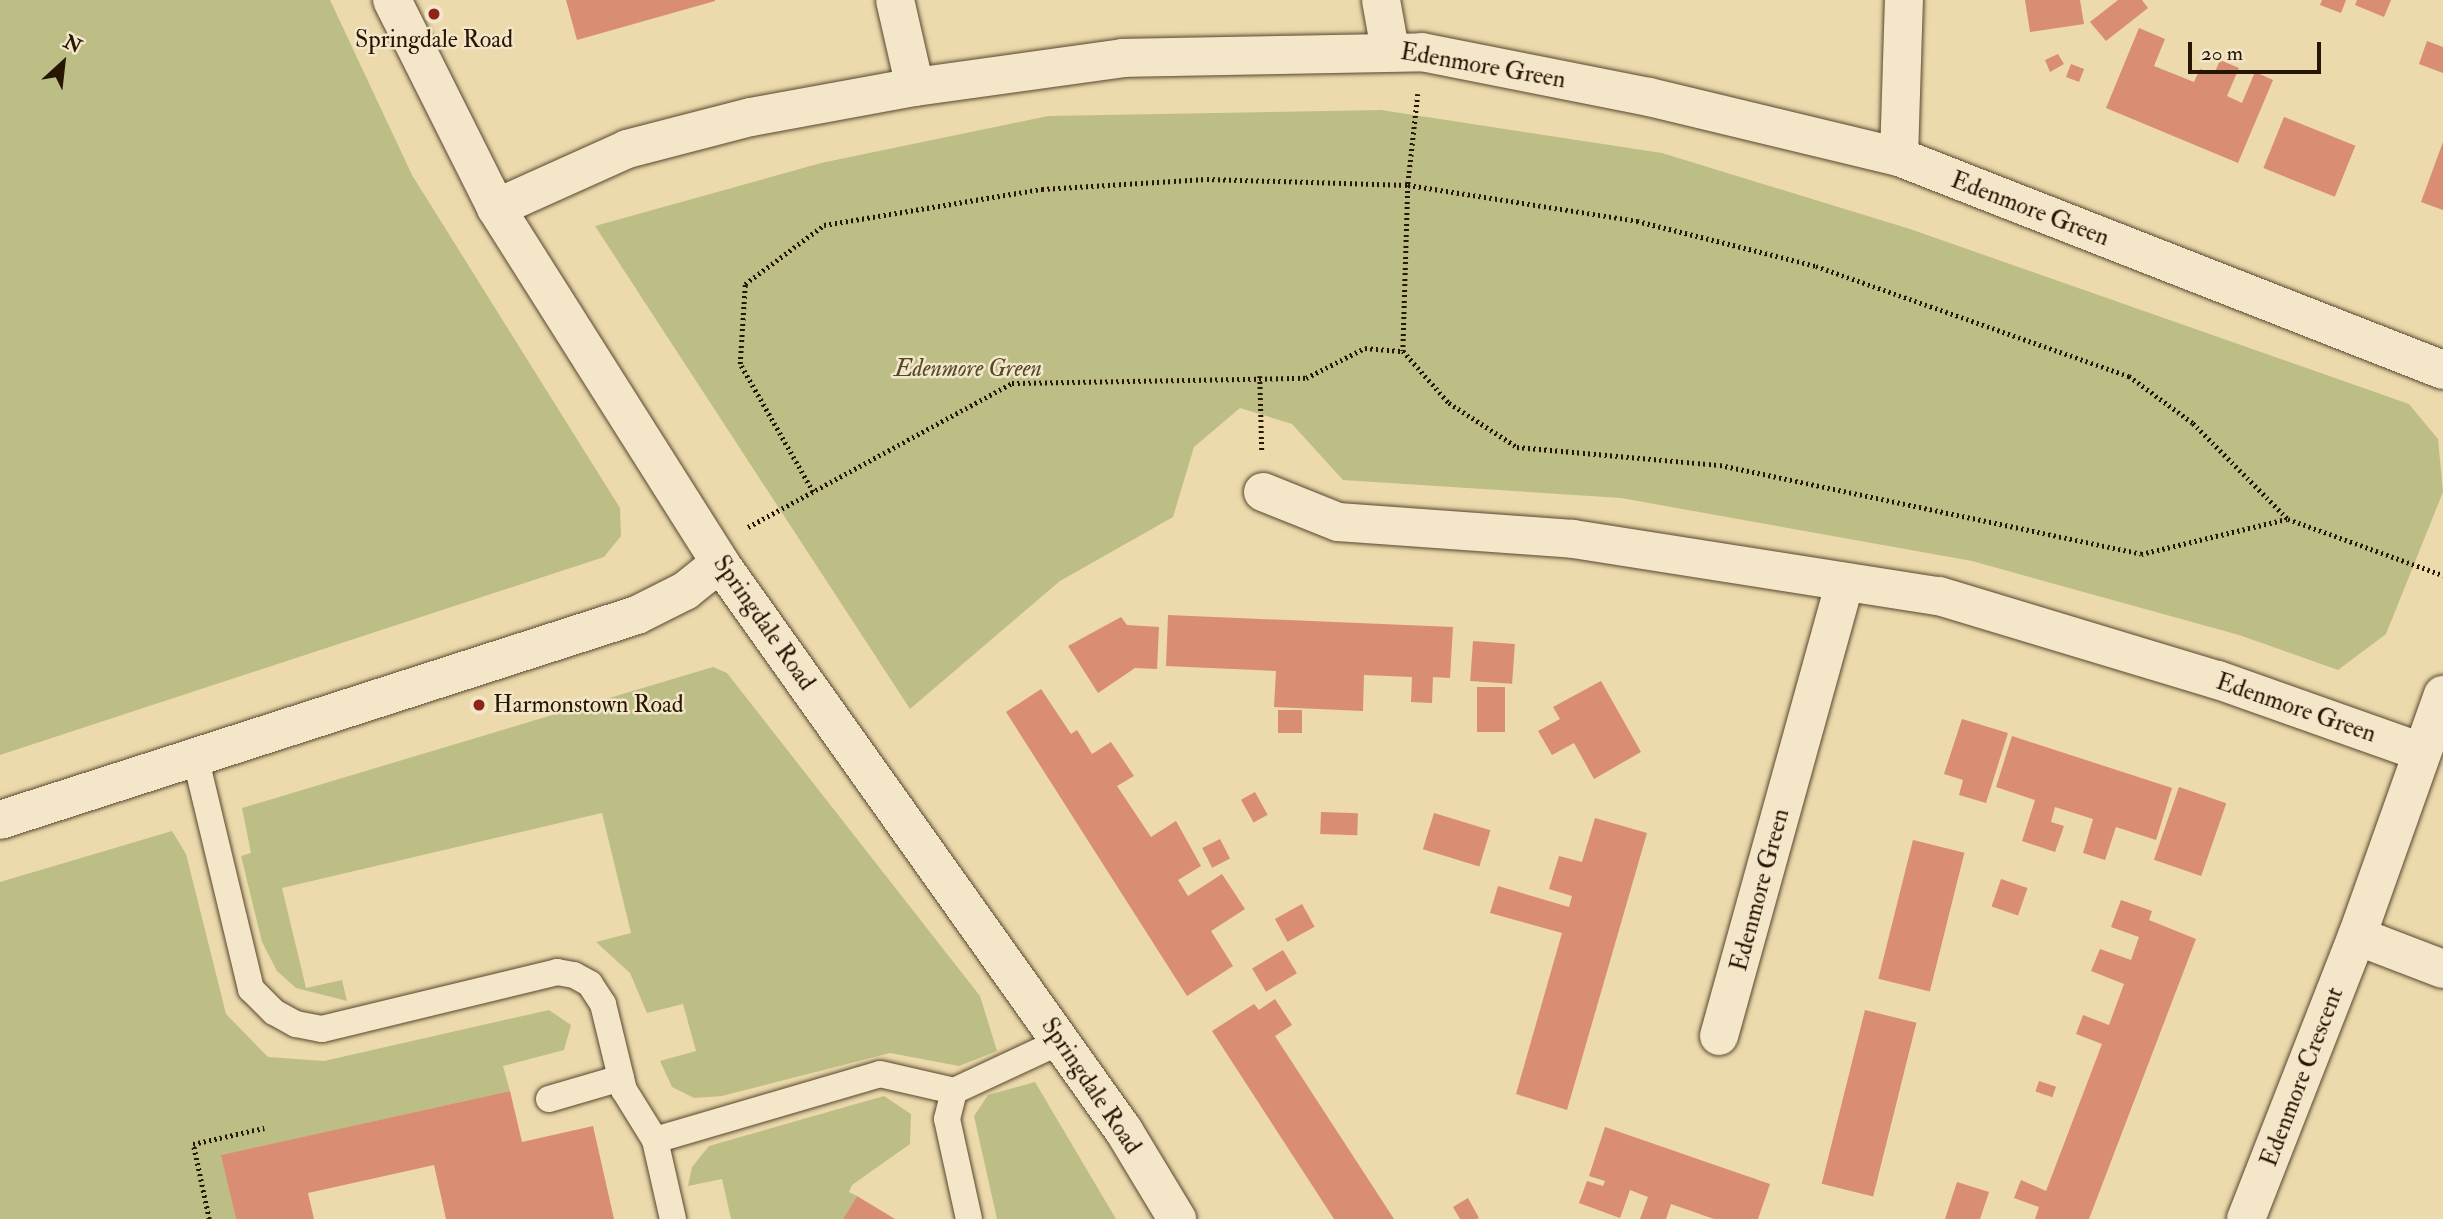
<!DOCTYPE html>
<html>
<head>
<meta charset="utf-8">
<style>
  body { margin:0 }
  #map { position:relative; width:2443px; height:1219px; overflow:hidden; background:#ecd9ac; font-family:"IM FELL Double Pica",serif }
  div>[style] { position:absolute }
  .green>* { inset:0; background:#bdbe86 }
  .building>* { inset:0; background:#d98d73; transform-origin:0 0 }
  .path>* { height:4.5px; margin-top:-2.25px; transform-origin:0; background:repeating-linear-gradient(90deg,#271604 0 2px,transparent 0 5.5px) }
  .roads { filter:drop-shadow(0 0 2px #58472e) drop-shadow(0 0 2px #58472e) }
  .lane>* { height:26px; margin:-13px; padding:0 13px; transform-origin:13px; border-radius:13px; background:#f3e6c9 }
  .street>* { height:38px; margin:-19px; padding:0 19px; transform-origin:19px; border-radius:19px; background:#f3e6c9 }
  .secondary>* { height:38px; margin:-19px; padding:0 19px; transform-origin:19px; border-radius:19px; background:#f3e6c9 }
  .dots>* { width:19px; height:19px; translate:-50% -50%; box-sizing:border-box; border:4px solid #f3e6c9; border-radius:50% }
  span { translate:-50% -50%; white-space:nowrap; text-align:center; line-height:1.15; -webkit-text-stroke:5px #f3e6c9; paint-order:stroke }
  .poi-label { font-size:24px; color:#271604 }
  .left { translate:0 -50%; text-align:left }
  .street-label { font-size:24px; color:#271604 }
  .park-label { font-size:24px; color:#54482b; font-style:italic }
  .north { position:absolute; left:28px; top:28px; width:70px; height:70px; -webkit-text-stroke:5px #f3e6c9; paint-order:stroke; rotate:27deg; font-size:19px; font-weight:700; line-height:28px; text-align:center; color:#271604 }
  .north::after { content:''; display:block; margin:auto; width:24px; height:32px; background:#271604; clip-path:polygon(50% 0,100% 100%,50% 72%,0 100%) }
  .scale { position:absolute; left:2188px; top:42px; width:133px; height:32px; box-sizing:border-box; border:4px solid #271604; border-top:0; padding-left:9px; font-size:21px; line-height:24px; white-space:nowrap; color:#271604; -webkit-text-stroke:5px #f3e6c9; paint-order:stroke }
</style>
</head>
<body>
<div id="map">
  <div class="green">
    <i style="clip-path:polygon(0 0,330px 0,412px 175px,620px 508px,621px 536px,604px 557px,0 755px)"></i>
    <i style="clip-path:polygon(1381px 110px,1662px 153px,1910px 229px,2409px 404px,2438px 439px,2443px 492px,2386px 634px,2338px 670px,2239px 635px,1972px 561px,1621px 498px,1343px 480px,1292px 424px,1240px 408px,1194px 447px,1173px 517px,1060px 581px,910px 709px,595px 226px,821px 163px,1048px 116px)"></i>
    <i style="clip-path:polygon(713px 667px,727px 673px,980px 996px,997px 1051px,959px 1066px,890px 1053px,722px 1096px,694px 1098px,672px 1087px,660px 1061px,696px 1051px,683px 1004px,647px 1013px,630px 973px,596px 942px,631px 933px,602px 813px,282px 888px,306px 988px,342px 980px,347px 1001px,296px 988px,277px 971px,262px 942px,241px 856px,251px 853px,242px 808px)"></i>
    <i style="clip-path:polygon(172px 831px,186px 854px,226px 1014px,268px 1057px,324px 1061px,549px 1010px,571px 1025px,564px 1050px,503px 1066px,510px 1091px,222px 1155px,236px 1219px,0 1219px,0 882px)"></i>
    <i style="clip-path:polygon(1035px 1082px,1116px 1219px,997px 1219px,974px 1116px,988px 1095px)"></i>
    <i style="clip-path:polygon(884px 1096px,911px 1114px,910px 1144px,852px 1185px,849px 1192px,857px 1196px,843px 1219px,731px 1219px,722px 1179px,688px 1186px,692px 1167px,709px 1146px)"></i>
  </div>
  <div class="building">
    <i style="clip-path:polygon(566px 0,715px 0,715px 1px,577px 40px)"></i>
    <i style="clip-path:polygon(2025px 0,2080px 0,2084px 24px,2030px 32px)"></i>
    <i style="clip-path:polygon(2118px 0,2142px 0,2148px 8px,2106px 41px,2090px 22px)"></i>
    <i style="clip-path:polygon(2322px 0,2346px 0,2341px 13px,2320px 5px)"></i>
    <i style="clip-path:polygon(2357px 0,2391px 0,2384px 17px,2355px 5px)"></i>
    <i style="clip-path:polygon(2139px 28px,2165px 39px,2154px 66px,2194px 82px,2200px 69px,2214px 74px,2220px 60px,2239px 68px,2227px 96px,2242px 103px,2255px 72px,2273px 80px,2238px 163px,2106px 108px)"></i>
    <i style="clip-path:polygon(2427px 41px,2443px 47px,2443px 73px,2419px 64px)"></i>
    <i style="clip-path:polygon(2058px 54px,2064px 64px,2050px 72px,2045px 60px)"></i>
    <i style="left:2071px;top:64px;width:14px;height:14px;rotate:21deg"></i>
    <i style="left:2284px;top:117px;width:77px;height:55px;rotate:22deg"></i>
    <i style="clip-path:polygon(2443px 142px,2443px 210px,2421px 202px)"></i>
    <i style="clip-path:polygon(1168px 615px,1453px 627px,1450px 678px,1433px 677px,1432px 703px,1411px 702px,1412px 677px,1364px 675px,1363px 711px,1274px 707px,1276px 671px,1166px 666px)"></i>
    <i style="clip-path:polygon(1121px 617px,1127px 625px,1159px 627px,1157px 669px,1135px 668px,1098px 693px,1068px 646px)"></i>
    <i style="left:1473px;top:641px;width:42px;height:40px;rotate:4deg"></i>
    <i style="clip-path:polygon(1601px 681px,1641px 752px,1594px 779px,1574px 743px,1552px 755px,1538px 731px,1560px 719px,1553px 707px)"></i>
    <i style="left:1477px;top:687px;width:28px;height:45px"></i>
    <i style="clip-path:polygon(1041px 689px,1071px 734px,1077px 730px,1092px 754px,1111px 742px,1134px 776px,1117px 786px,1151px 837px,1176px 821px,1201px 866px,1178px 880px,1188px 896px,1222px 874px,1245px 909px,1211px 931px,1233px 966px,1187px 996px,1006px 712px)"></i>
    <i style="left:1278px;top:710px;width:24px;height:23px"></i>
    <i style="clip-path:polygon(1962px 719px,2008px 733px,1986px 803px,1959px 795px,1963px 780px,1944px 774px)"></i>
    <i style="clip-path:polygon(2012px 736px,2172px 788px,2156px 840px,2116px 827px,2105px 860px,2083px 853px,2093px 819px,2055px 807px,2051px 822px,2064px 826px,2055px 852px,2022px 841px,2035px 800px,1996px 787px)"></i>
    <i style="left:2179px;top:787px;width:50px;height:77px;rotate:19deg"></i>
    <i style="left:1255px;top:792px;width:26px;height:16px;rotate:61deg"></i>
    <i style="left:1321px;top:812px;width:37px;height:22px;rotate:2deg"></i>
    <i style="left:1434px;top:813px;width:59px;height:38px;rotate:17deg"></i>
    <i style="clip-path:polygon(1595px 818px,1647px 833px,1567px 1110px,1516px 1094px,1562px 933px,1490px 913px,1498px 886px,1569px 907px,1572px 896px,1549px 889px,1559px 856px,1582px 862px)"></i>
    <i style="left:1220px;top:839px;width:22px;height:20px;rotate:63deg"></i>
    <i style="left:1913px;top:840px;width:53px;height:143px;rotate:14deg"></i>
    <i style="left:2001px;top:879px;width:28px;height:29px;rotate:19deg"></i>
    <i style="clip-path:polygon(2121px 900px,2152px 911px,2149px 920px,2196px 939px,2089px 1219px,2035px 1219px,2039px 1207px,2014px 1198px,2021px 1180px,2046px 1191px,2102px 1044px,2076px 1034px,2083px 1015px,2109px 1025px,2124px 984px,2091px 971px,2100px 949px,2131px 960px,2139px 937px,2111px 927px)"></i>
    <i style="left:1302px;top:904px;width:26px;height:31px;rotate:61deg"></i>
    <i style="left:1283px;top:950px;width:27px;height:36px;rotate:59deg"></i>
    <i style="clip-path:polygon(1275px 999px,1292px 1025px,1275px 1036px,1394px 1219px,1334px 1219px,1212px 1031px,1254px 1004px,1259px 1010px)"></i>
    <i style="left:1865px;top:1010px;width:53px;height:179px;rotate:14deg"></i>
    <i style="left:2039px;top:1081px;width:18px;height:11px;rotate:19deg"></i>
    <i style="clip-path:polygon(510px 1091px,522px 1142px,593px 1126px,614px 1219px,446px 1219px,434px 1165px,308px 1193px,314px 1219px,236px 1219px,221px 1155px)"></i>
    <i style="clip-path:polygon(1605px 1127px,1770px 1184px,1758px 1219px,1714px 1219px,1671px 1204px,1666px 1219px,1640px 1219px,1648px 1197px,1630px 1190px,1620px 1218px,1579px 1203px,1587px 1181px,1603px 1186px,1605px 1181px,1589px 1176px)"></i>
    <i style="clip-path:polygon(1957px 1182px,1989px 1192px,1980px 1219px,1945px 1219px)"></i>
    <i style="clip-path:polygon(857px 1196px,895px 1219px,843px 1219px)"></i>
    <i style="clip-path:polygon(1468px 1198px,1479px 1218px,1476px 1219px,1460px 1219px,1453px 1207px)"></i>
  </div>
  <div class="path">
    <i style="left:1418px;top:94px;width:92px;rotate:96.3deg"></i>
    <i style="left:1408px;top:185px;width:166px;rotate:91.7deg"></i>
    <i style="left:1403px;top:351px;width:69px;rotate:48.5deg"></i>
    <i style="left:1449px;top:403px;width:81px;rotate:32.9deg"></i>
    <i style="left:1517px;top:447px;width:204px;rotate:5.1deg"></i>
    <i style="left:1720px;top:465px;width:430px;rotate:11.9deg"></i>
    <i style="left:2141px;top:554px;width:150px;rotate:-13.5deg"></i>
    <i style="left:1260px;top:376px;width:76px;rotate:88.5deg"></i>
    <i style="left:813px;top:492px;width:147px;rotate:-119.7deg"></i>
    <i style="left:740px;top:364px;width:80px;rotate:-86.4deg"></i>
    <i style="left:745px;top:284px;width:99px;rotate:-36.8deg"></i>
    <i style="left:824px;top:225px;width:221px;rotate:-9.4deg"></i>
    <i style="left:1042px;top:189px;width:165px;rotate:-3.5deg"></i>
    <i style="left:1207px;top:179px;width:201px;rotate:1.7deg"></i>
    <i style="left:1408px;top:185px;width:232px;rotate:8.9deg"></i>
    <i style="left:1637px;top:221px;width:185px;rotate:14.1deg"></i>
    <i style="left:1816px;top:266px;width:332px;rotate:19.4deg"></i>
    <i style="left:2129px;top:376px;width:79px;rotate:36.3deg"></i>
    <i style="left:2193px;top:423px;width:135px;rotate:45.3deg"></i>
    <i style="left:2288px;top:519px;width:165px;rotate:19.9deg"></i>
    <i style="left:748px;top:527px;width:301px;rotate:-28.6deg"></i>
    <i style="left:1012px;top:383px;width:294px;rotate:-1deg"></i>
    <i style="left:1306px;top:378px;width:66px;rotate:-27deg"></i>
    <i style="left:1365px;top:348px;width:38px;rotate:5deg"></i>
    <i style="left:209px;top:1219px;width:77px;rotate:-102deg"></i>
    <i style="left:193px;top:1144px;width:73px;rotate:-12.7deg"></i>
  </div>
  <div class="roads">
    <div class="lane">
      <i style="left:196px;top:760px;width:236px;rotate:76.5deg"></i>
      <i style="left:251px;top:989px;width:33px;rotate:45deg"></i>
      <i style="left:274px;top:1012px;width:25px;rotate:29deg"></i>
      <i style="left:296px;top:1024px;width:26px;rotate:11deg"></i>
      <i style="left:322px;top:1029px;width:242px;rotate:-13.6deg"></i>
      <i style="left:557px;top:972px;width:17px;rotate:10deg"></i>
      <i style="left:574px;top:975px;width:18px;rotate:29deg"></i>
      <i style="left:590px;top:984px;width:24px;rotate:57deg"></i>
      <i style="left:603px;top:1004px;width:89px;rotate:76.3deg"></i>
      <i style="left:624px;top:1090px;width:59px;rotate:58.2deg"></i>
      <i style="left:655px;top:1140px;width:81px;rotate:77.2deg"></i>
      <i style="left:954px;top:1091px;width:29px;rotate:104deg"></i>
      <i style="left:947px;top:1119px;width:102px;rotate:77.6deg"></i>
      <i style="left:549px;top:1099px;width:75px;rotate:-16.3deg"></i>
      <i style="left:655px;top:1140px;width:234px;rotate:-16.3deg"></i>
      <i style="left:880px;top:1074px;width:76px;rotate:12.9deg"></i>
      <i style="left:954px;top:1091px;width:118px;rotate:-25deg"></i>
    </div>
    <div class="street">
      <i style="left:895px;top:0;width:89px;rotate:77.1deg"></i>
      <i style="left:1381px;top:0;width:51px;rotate:79.8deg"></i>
      <i style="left:1899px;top:157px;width:157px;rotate:-88.2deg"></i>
      <i style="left:496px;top:208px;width:144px;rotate:-24.2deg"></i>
      <i style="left:627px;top:149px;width:128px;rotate:-14.5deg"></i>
      <i style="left:751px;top:117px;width:167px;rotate:-10.4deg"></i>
      <i style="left:915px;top:87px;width:210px;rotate:-7.9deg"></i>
      <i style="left:1123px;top:58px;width:299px;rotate:-1.1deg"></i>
      <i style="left:1422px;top:52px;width:231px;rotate:11.2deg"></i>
      <i style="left:1649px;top:97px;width:257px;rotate:13.5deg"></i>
      <i style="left:1899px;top:157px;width:584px;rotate:21.38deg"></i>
      <i style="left:1263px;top:492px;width:81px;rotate:21.8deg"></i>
      <i style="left:1338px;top:522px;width:236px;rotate:4.1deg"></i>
      <i style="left:1573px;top:539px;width:370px;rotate:8.9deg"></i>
      <i style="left:1939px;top:596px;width:291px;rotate:16.8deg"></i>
      <i style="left:2218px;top:680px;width:215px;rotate:19.5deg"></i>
      <i style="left:2357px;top:936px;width:92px;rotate:21deg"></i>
      <i style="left:1719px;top:1036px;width:471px;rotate:-74.5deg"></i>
      <i style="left:2246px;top:1219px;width:304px;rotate:-68.6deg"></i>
      <i style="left:2357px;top:936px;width:256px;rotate:-70.4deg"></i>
    </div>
    <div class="secondary">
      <i style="left:392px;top:0;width:233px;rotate:63.4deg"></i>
      <i style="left:496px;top:208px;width:420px;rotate:57.7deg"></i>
      <i style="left:720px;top:563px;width:697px;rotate:54.58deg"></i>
      <i style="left:1124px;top:1131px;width:103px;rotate:58.9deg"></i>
      <i style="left:0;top:820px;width:669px;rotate:-17.84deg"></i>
      <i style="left:637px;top:615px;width:54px;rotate:-26.6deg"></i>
      <i style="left:685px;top:591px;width:45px;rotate:-38.7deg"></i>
    </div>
  </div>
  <div class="dots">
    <i style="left:434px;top:14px;background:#8f2418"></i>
    <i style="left:479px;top:705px;background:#8f2418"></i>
  </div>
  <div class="poi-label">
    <span style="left:434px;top:40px">Springdale Road</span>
    <span class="left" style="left:493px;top:705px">Harmonstown Road</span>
  </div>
  <div class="street-label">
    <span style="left:1483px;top:66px;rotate:10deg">Edenmore Green</span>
    <span style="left:2030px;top:209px;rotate:21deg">Edenmore Green</span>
    <span style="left:764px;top:623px;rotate:55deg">Springdale Road</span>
    <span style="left:2296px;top:708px;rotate:19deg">Edenmore Green</span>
    <span style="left:1760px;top:890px;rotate:-75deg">Edenmore Green</span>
    <span style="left:2302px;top:1077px;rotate:-69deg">Edenmore Crescent</span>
    <span style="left:1091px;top:1086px;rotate:56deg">Springdale Road</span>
  </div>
  <div class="park-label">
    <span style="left:968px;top:369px">Edenmore Green</span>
  </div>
  <div class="north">N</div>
  <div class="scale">20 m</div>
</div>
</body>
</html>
